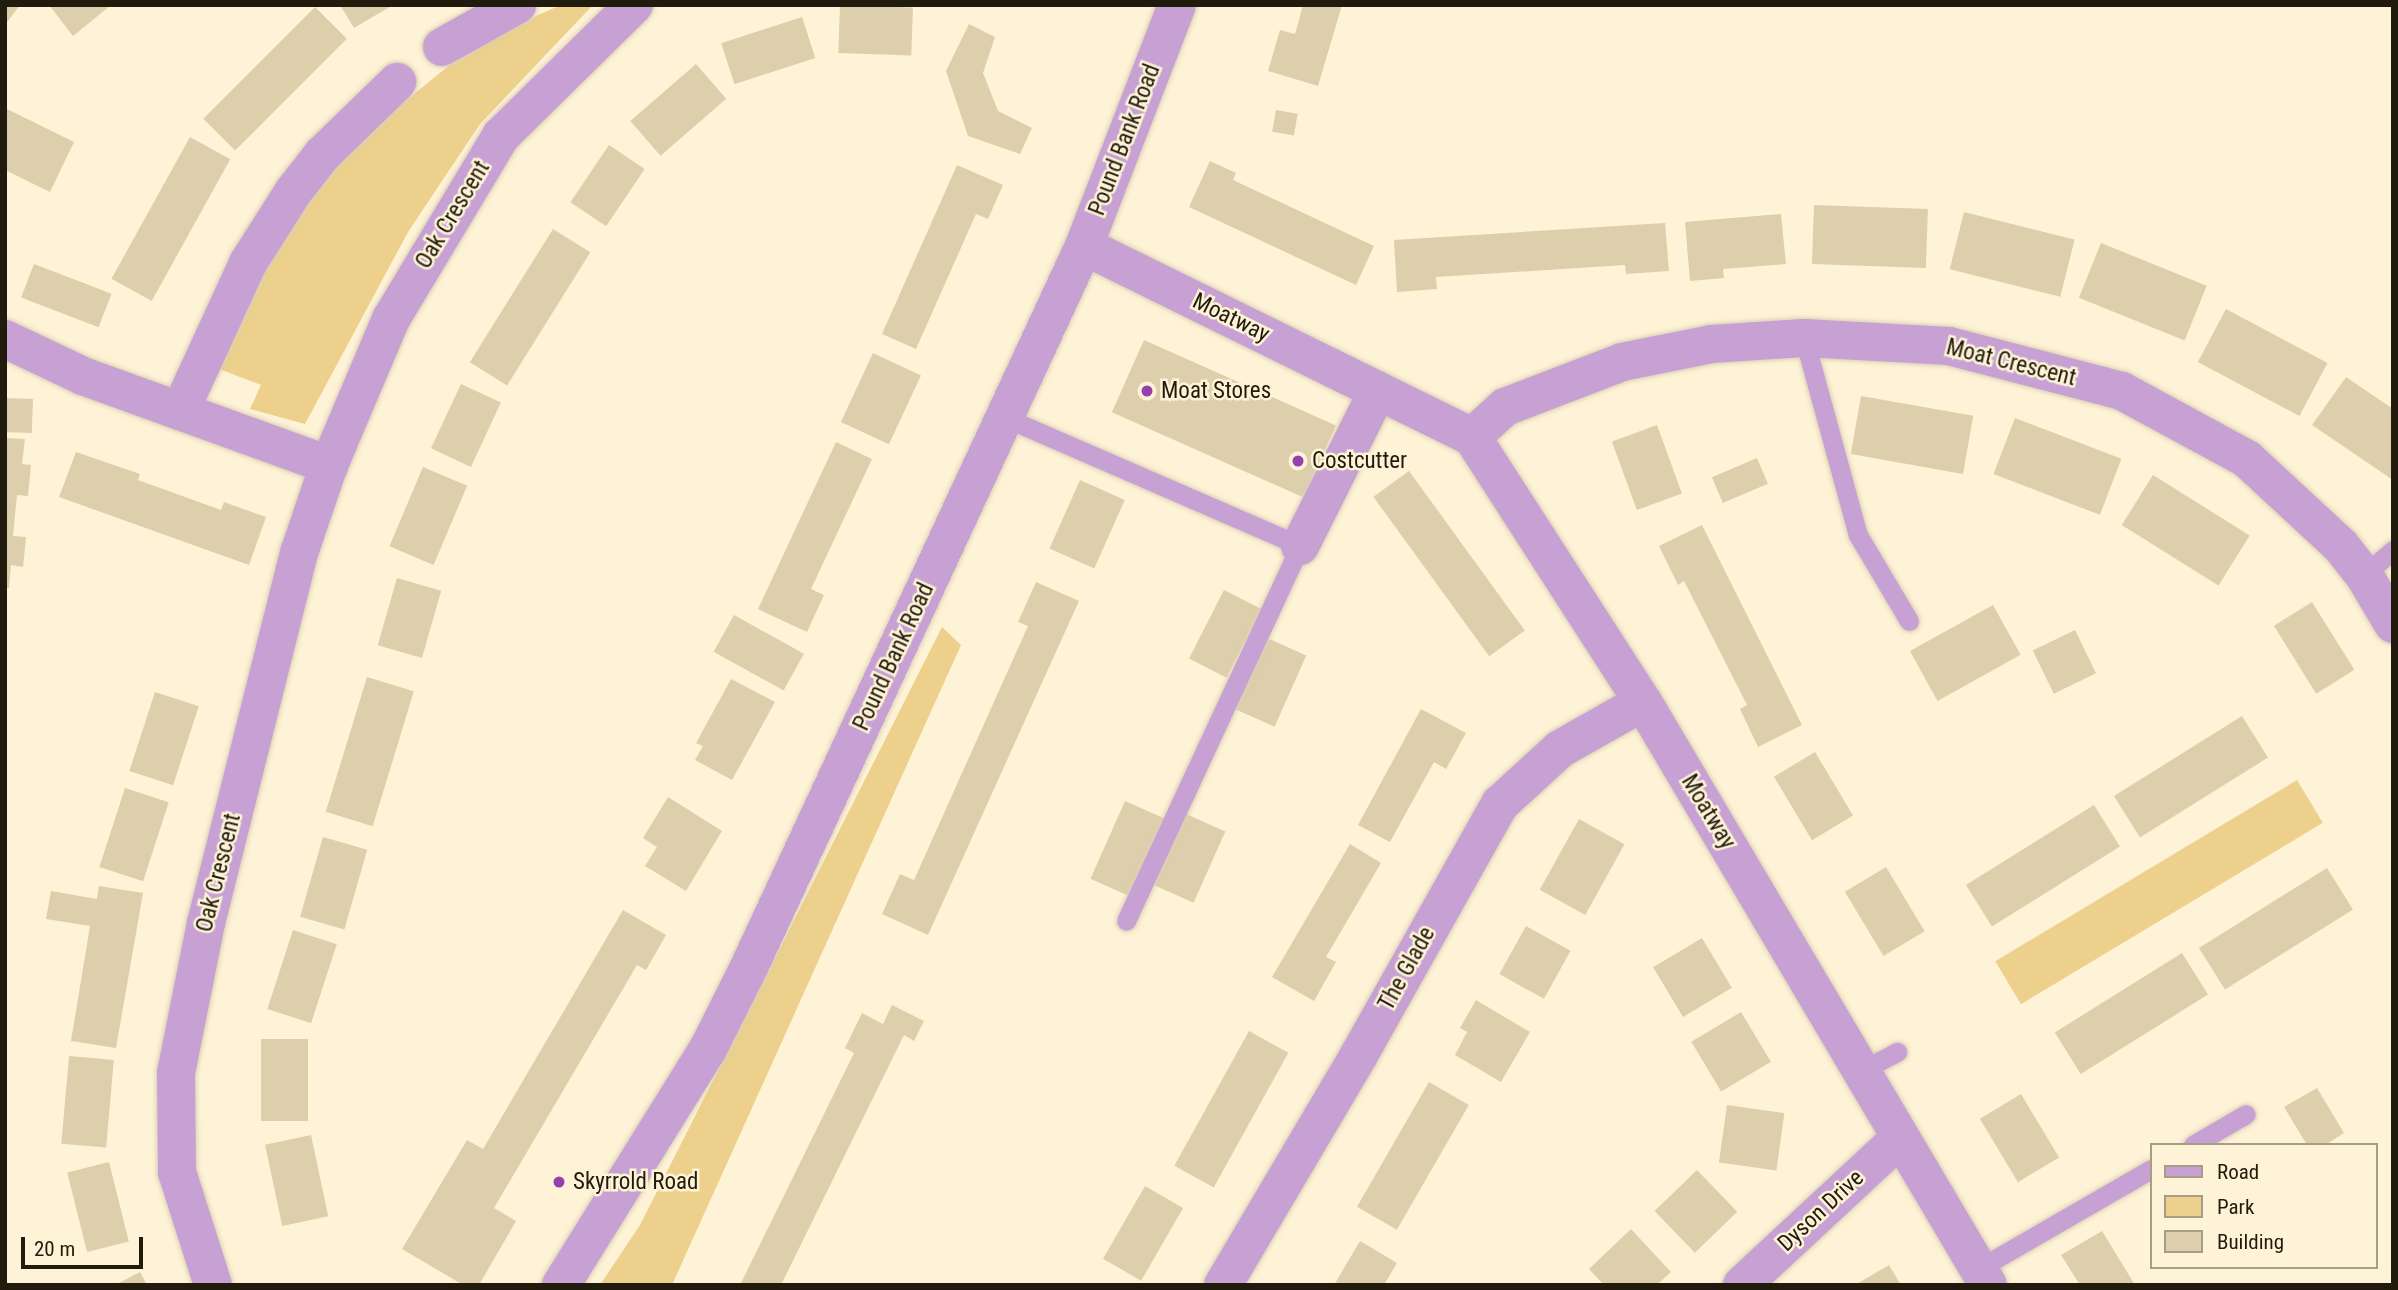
<!DOCTYPE html>
<html>
<head>
<meta charset="utf-8">
<style>
  body { margin:0 }
  #map { position:relative; width:2398px; height:1290px; overflow:hidden; background:#fef3d6; font-family:"Roboto Condensed",sans-serif }
  div>[style] { position:absolute }
  .green>* { inset:0; background:#ecd08b; transform-origin:0 0 }
  .building>* { inset:0; background:#ddcfab; transform-origin:0 0 }
  .roads { filter:drop-shadow(0 0 2px #dbd0b6) drop-shadow(0 0 2px #dbd0b6) }
  .lane>* { height:19px; margin:-9.5px; padding:0 9.5px; transform-origin:9.5px; border-radius:9.5px; background:#c7a1d3 }
  .street>* { height:38px; margin:-19px; padding:0 19px; transform-origin:19px; border-radius:19px; background:#c7a1d3 }
  .dots>* { width:19px; height:19px; translate:-50% -50%; box-sizing:border-box; border:4px solid #fef3d6; border-radius:50% }
  span { translate:-50% -50%; white-space:nowrap; text-align:center; line-height:1.15; -webkit-text-stroke:5px #fef3d6; paint-order:stroke }
  .street-label { font-size:23px; color:#211b0e }
  .poi-label { font-size:23px; color:#211b0e }
  .left { translate:0 -50%; text-align:left }
  .frame { position:absolute; inset:0; border:7px solid #211b0e; pointer-events:none }
  .legend { position:absolute; left:2150px; top:1143px; width:228px; height:126px; box-sizing:border-box; background:#fef3d6; border:2px solid #a69d86; margin:0; padding:9px 12px; list-style:none; font-size:21px; color:#211b0e }
  .legend li { display:flex; align-items:center; gap:14px; height:35px }
  .legend b { width:35px; border:2px solid #a69d86 }
  .scale { position:absolute; left:21px; top:1237px; width:122px; height:32px; box-sizing:border-box; border:4px solid #211b0e; border-top:0; padding-left:9px; font-size:21px; line-height:24px; white-space:nowrap; color:#211b0e; -webkit-text-stroke:5px #fef3d6; paint-order:stroke }
</style>
</head>
<body>
<div id="map">
  <div class="green">
    <i style="clip-path:polygon(561px 5px,593px 5px,480px 124px,408px 232px,305px 424px,250px 409px,261px 385px,219px 369px,275px 244px,360px 138px,451px 64px,529px 19px)"></i>
    <i style="clip-path:polygon(942px 627px,961px 645px,672px 1285px,600px 1285px,640px 1225px)"></i>
    <i style="left:2297px;top:780px;width:50px;height:352px;rotate:59deg"></i>
  </div>
  <div class="building">
    <i style="clip-path:polygon(5px 5px,20px 5px,5px 25px)"></i>
    <i style="clip-path:polygon(49px 5px,111px 5px,73px 36px)"></i>
    <i style="clip-path:polygon(340px 5px,393px 5px,354px 28px)"></i>
    <i style="left:840px;top:5px;width:73px;height:48px;rotate:2deg"></i>
    <i style="clip-path:polygon(1303px 5px,1342px 5px,1318px 86px,1268px 71px,1280px 30px,1295px 34px)"></i>
    <i style="left:315px;top:7px;width:45px;height:158px;rotate:45deg"></i>
    <i style="left:802px;top:17px;width:43px;height:85px;rotate:72deg"></i>
    <i style="clip-path:polygon(969px 24px,995px 37px,983px 73px,998px 111px,1032px 128px,1020px 154px,968px 136px,946px 71px)"></i>
    <i style="left:696px;top:64px;width:46px;height:87px;rotate:49deg"></i>
    <i style="clip-path:polygon(5px 108px,74px 142px,50px 192px,5px 170px)"></i>
    <i style="left:1276px;top:110px;width:22px;height:22px;rotate:10deg"></i>
    <i style="left:190px;top:137px;width:46px;height:162px;rotate:29deg"></i>
    <i style="left:609px;top:145px;width:43px;height:69px;rotate:34deg"></i>
    <i style="clip-path:polygon(1210px 161px,1236px 173px,1233px 180px,1374px 246px,1356px 285px,1189px 207px)"></i>
    <i style="clip-path:polygon(957px 165px,1003px 185px,988px 219px,976px 214px,916px 349px,882px 334px)"></i>
    <i style="left:1814px;top:205px;width:114px;height:59px;rotate:2deg"></i>
    <i style="left:1964px;top:212px;width:114px;height:59px;rotate:14deg"></i>
    <i style="clip-path:polygon(1781px 214px,1786px 264px,1723px 269px,1724px 278px,1690px 281px,1685px 222px)"></i>
    <i style="clip-path:polygon(1665px 223px,1669px 271px,1626px 274px,1625px 265px,1436px 277px,1437px 289px,1397px 292px,1394px 240px)"></i>
    <i style="left:553px;top:229px;width:44px;height:157px;rotate:32deg"></i>
    <i style="left:2101px;top:243px;width:114px;height:59px;rotate:22deg"></i>
    <i style="left:34px;top:264px;width:83px;height:36px;rotate:21deg"></i>
    <i style="left:2226px;top:309px;width:115px;height:60px;rotate:28deg"></i>
    <i style="left:1144px;top:340px;width:210px;height:79px;rotate:24deg"></i>
    <i style="left:873px;top:353px;width:53px;height:76px;rotate:25deg"></i>
    <i style="clip-path:polygon(2346px 377px,2393px 409px,2393px 480px,2312px 425px)"></i>
    <i style="left:461px;top:384px;width:44px;height:71px;rotate:25deg"></i>
    <i style="left:1861px;top:396px;width:114px;height:59px;rotate:10deg"></i>
    <i style="left:5px;top:398px;width:28px;height:34px;rotate:2deg"></i>
    <i style="left:2015px;top:418px;width:114px;height:60px;rotate:21deg"></i>
    <i style="left:1657px;top:425px;width:73px;height:48px;rotate:70deg"></i>
    <i style="clip-path:polygon(5px 438px,25px 439px,22px 464px,31px 465px,28px 496px,17px 495px,13px 536px,26px 537px,23px 567px,11px 565px,9px 588px,5px 588px)"></i>
    <i style="clip-path:polygon(836px 442px,872px 459px,811px 589px,824px 595px,807px 632px,758px 609px)"></i>
    <i style="clip-path:polygon(76px 452px,140px 474px,138px 480px,221px 510px,224px 502px,266px 517px,249px 565px,59px 497px)"></i>
    <i style="left:1757px;top:458px;width:28px;height:49px;rotate:67deg"></i>
    <i style="left:423px;top:467px;width:48px;height:86px;rotate:23deg"></i>
    <i style="left:1409px;top:471px;width:197px;height:44px;rotate:54deg"></i>
    <i style="left:2153px;top:475px;width:114px;height:59px;rotate:32deg"></i>
    <i style="left:1080px;top:480px;width:49px;height:75px;rotate:24deg"></i>
    <i style="clip-path:polygon(1702px 525px,1802px 725px,1758px 747px,1740px 709px,1747px 705px,1684px 581px,1678px 585px,1659px 546px)"></i>
    <i style="left:397px;top:578px;width:46px;height:70px;rotate:16deg"></i>
    <i style="clip-path:polygon(1036px 582px,1079px 601px,928px 935px,882px 914px,900px 874px,914px 880px,1028px 626px,1018px 622px)"></i>
    <i style="left:1224px;top:590px;width:42px;height:77px;rotate:27deg"></i>
    <i style="left:2312px;top:602px;width:80px;height:45px;rotate:58deg"></i>
    <i style="left:1993px;top:605px;width:57px;height:95px;rotate:61deg"></i>
    <i style="left:734px;top:615px;width:80px;height:42px;rotate:29deg"></i>
    <i style="left:2075px;top:630px;width:48px;height:47px;rotate:64deg"></i>
    <i style="left:1267px;top:638px;width:43px;height:78px;rotate:24deg"></i>
    <i style="left:367px;top:677px;width:49px;height:141px;rotate:17deg"></i>
    <i style="clip-path:polygon(731px 679px,775px 702px,732px 780px,695px 760px,703px 746px,696px 743px)"></i>
    <i style="left:155px;top:692px;width:46px;height:83px;rotate:18deg"></i>
    <i style="clip-path:polygon(1421px 709px,1466px 733px,1446px 769px,1434px 762px,1390px 842px,1358px 825px)"></i>
    <i style="left:2242px;top:716px;width:49px;height:151px;rotate:58deg"></i>
    <i style="left:1815px;top:752px;width:74px;height:48px;rotate:59deg"></i>
    <i style="left:125px;top:788px;width:46px;height:83px;rotate:18deg"></i>
    <i style="clip-path:polygon(668px 797px,722px 831px,686px 891px,645px 866px,657px 847px,643px 838px)"></i>
    <i style="left:1125px;top:801px;width:43px;height:85px;rotate:24deg"></i>
    <i style="left:2094px;top:805px;width:49px;height:151px;rotate:58deg"></i>
    <i style="left:1186px;top:814px;width:43px;height:78px;rotate:24deg"></i>
    <i style="left:1579px;top:819px;width:52px;height:81px;rotate:29deg"></i>
    <i style="left:323px;top:837px;width:46px;height:83px;rotate:16deg"></i>
    <i style="clip-path:polygon(1350px 844px,1381px 863px,1326px 957px,1336px 962px,1314px 1001px,1272px 977px)"></i>
    <i style="left:1886px;top:867px;width:75px;height:48px;rotate:59deg"></i>
    <i style="left:2327px;top:868px;width:49px;height:151px;rotate:58deg"></i>
    <i style="clip-path:polygon(99px 886px,143px 893px,116px 1048px,71px 1041px,90px 926px,46px 919px,51px 891px,97px 899px)"></i>
    <i style="clip-path:polygon(623px 910px,666px 935px,646px 970px,637px 965px,494px 1208px,516px 1221px,479px 1285px,463px 1285px,402px 1249px,467px 1140px,483px 1149px)"></i>
    <i style="left:1526px;top:926px;width:51px;height:55px;rotate:29deg"></i>
    <i style="left:293px;top:930px;width:46px;height:83px;rotate:18deg"></i>
    <i style="left:1702px;top:938px;width:58px;height:57px;rotate:59deg"></i>
    <i style="left:2182px;top:953px;width:49px;height:150px;rotate:58deg"></i>
    <i style="clip-path:polygon(1476px 1000px,1530px 1032px,1501px 1082px,1455px 1055px,1467px 1032px,1460px 1028px)"></i>
    <i style="clip-path:polygon(892px 1005px,924px 1021px,914px 1041px,904px 1035px,781px 1285px,740px 1285px,854px 1053px,845px 1048px,862px 1013px,883px 1024px)"></i>
    <i style="left:1741px;top:1012px;width:58px;height:58px;rotate:59deg"></i>
    <i style="left:1249px;top:1031px;width:45px;height:154px;rotate:29deg"></i>
    <i style="left:261px;top:1039px;width:47px;height:82px"></i>
    <i style="left:69px;top:1056px;width:45px;height:88px;rotate:5deg"></i>
    <i style="left:1429px;top:1082px;width:46px;height:144px;rotate:30deg"></i>
    <i style="clip-path:polygon(2317px 1088px,2344px 1133px,2325px 1145px,2307px 1145px,2284px 1107px)"></i>
    <i style="left:2021px;top:1094px;width:74px;height:48px;rotate:59deg"></i>
    <i style="left:1727px;top:1105px;width:58px;height:58px;rotate:8deg"></i>
    <i style="left:311px;top:1135px;width:83px;height:47px;rotate:78deg"></i>
    <i style="left:109px;top:1162px;width:82px;height:43px;rotate:76deg"></i>
    <i style="left:1697px;top:1170px;width:58px;height:59px;rotate:46deg"></i>
    <i style="left:1145px;top:1186px;width:44px;height:84px;rotate:30deg"></i>
    <i style="clip-path:polygon(1631px 1229px,1671px 1272px,1657px 1285px,1604px 1285px,1589px 1269px)"></i>
    <i style="clip-path:polygon(2102px 1231px,2135px 1285px,2080px 1285px,2061px 1255px)"></i>
    <i style="clip-path:polygon(1360px 1241px,1397px 1263px,1384px 1285px,1334px 1285px)"></i>
    <i style="clip-path:polygon(1889px 1265px,1901px 1285px,1855px 1285px)"></i>
    <i style="clip-path:polygon(140px 1272px,147px 1285px,115px 1285px)"></i>
  </div>
  <div class="roads">
    <div class="lane">
      <i style="left:1804px;top:338px;width:204px;rotate:74.7deg"></i>
      <i style="left:1858px;top:535px;width:100px;rotate:59.3deg"></i>
      <i style="left:1004px;top:417px;width:323px;rotate:23.5deg"></i>
      <i style="left:1300px;top:546px;width:413px;rotate:114.9deg"></i>
      <i style="left:2364px;top:575px;width:38px;rotate:-41deg"></i>
      <i style="left:1861px;top:1071px;width:41px;rotate:-27.8deg"></i>
      <i style="left:2193px;top:1145px;width:61px;rotate:-30.3deg"></i>
      <i style="left:1978px;top:1269px;width:200px;rotate:-30deg"></i>
    </div>
    <div class="street">
      <i style="left:442px;top:47px;width:86px;rotate:-29.2deg"></i>
      <i style="left:1084px;top:246px;width:432px;rotate:26.2deg"></i>
      <i style="left:1472px;top:437px;width:315px;rotate:57.2deg"></i>
      <i style="left:1643px;top:702px;width:677px;rotate:59.38deg"></i>
      <i style="left:5px;top:339px;width:86px;rotate:25.4deg"></i>
      <i style="left:83px;top:376px;width:262px;rotate:19.9deg"></i>
      <i style="left:180px;top:411px;width:163px;rotate:-65.3deg"></i>
      <i style="left:248px;top:263px;width:84px;rotate:-57.6deg"></i>
      <i style="left:293px;top:192px;width:47px;rotate:-51.9deg"></i>
      <i style="left:322px;top:155px;width:105px;rotate:-44.2deg"></i>
      <i style="left:1472px;top:437px;width:45px;rotate:-42.3deg"></i>
      <i style="left:1505px;top:407px;width:125px;rotate:-21deg"></i>
      <i style="left:1622px;top:362px;width:91px;rotate:-11.4deg"></i>
      <i style="left:1711px;top:344px;width:93px;rotate:-3.7deg"></i>
      <i style="left:1804px;top:338px;width:145px;rotate:3.2deg"></i>
      <i style="left:1949px;top:346px;width:179px;rotate:14.6deg"></i>
      <i style="left:2122px;top:391px;width:142px;rotate:28.5deg"></i>
      <i style="left:2247px;top:459px;width:128px;rotate:42.8deg"></i>
      <i style="left:2341px;top:546px;width:37px;rotate:52deg"></i>
      <i style="left:2364px;top:575px;width:57px;rotate:59.4deg"></i>
      <i style="left:1300px;top:546px;width:174px;rotate:-63.4deg"></i>
      <i style="left:213px;top:1285px;width:119px;rotate:-107.7deg"></i>
      <i style="left:177px;top:1172px;width:99px;rotate:-90.6deg"></i>
      <i style="left:176px;top:1073px;width:153px;rotate:-78.7deg"></i>
      <i style="left:206px;top:923px;width:382px;rotate:-75.9deg"></i>
      <i style="left:299px;top:553px;width:93px;rotate:-71.2deg"></i>
      <i style="left:329px;top:465px;width:159px;rotate:-67deg"></i>
      <i style="left:391px;top:319px;width:214px;rotate:-59deg"></i>
      <i style="left:501px;top:136px;width:187px;rotate:-44.6deg"></i>
      <i style="left:561px;top:1285px;width:278px;rotate:-58.1deg"></i>
      <i style="left:708px;top:1049px;width:94px;rotate:-63.4deg"></i>
      <i style="left:750px;top:965px;width:793px;rotate:-65.08deg"></i>
      <i style="left:1084px;top:246px;width:258px;rotate:-68.9deg"></i>
      <i style="left:1223px;top:1285px;width:267px;rotate:-59.4deg"></i>
      <i style="left:1359px;top:1055px;width:288px;rotate:-60.7deg"></i>
      <i style="left:1500px;top:804px;width:81px;rotate:-42.5deg"></i>
      <i style="left:1560px;top:749px;width:95px;rotate:-29.5deg"></i>
      <i style="left:1742px;top:1285px;width:216px;rotate:-42.9deg"></i>
    </div>
  </div>
  <div class="dots">
    <i style="left:1147px;top:391px;background:#9540ae"></i>
    <i style="left:1298px;top:461px;background:#9540ae"></i>
    <i style="left:559px;top:1182px;background:#9540ae"></i>
  </div>
  <div class="street-label">
    <span style="left:1125px;top:140px;rotate:-69deg">Pound Bank Road</span>
    <span style="left:453px;top:215px;rotate:-59deg">Oak Crescent</span>
    <span style="left:1231px;top:318px;rotate:26deg">Moatway</span>
    <span style="left:2011px;top:363px;rotate:14deg">Moat Crescent</span>
    <span style="left:894px;top:657px;rotate:-65deg">Pound Bank Road</span>
    <span style="left:1708px;top:812px;rotate:59deg">Moatway</span>
    <span style="left:219px;top:873px;rotate:-76deg">Oak Crescent</span>
    <span style="left:1407px;top:969px;rotate:-61deg">The Glade</span>
    <span style="left:1821px;top:1211px;rotate:-43deg">Dyson Drive</span>
  </div>
  <div class="poi-label">
    <span class="left" style="left:1161px;top:391px">Moat Stores</span>
    <span class="left" style="left:1312px;top:461px">Costcutter</span>
    <span class="left" style="left:573px;top:1182px">Skyrrold Road</span>
  </div>
  <div class="frame"></div>
  <ul class="legend">
  <li><b style="height:9px;background:#c7a1d3"></b>Road</li>
  <li><b style="height:19px;background:#ecd08b"></b>Park</li>
  <li><b style="height:19px;background:#ddcfab"></b>Building</li>
  </ul>
  <div class="scale">20 m</div>
</div>
</body>
</html>
